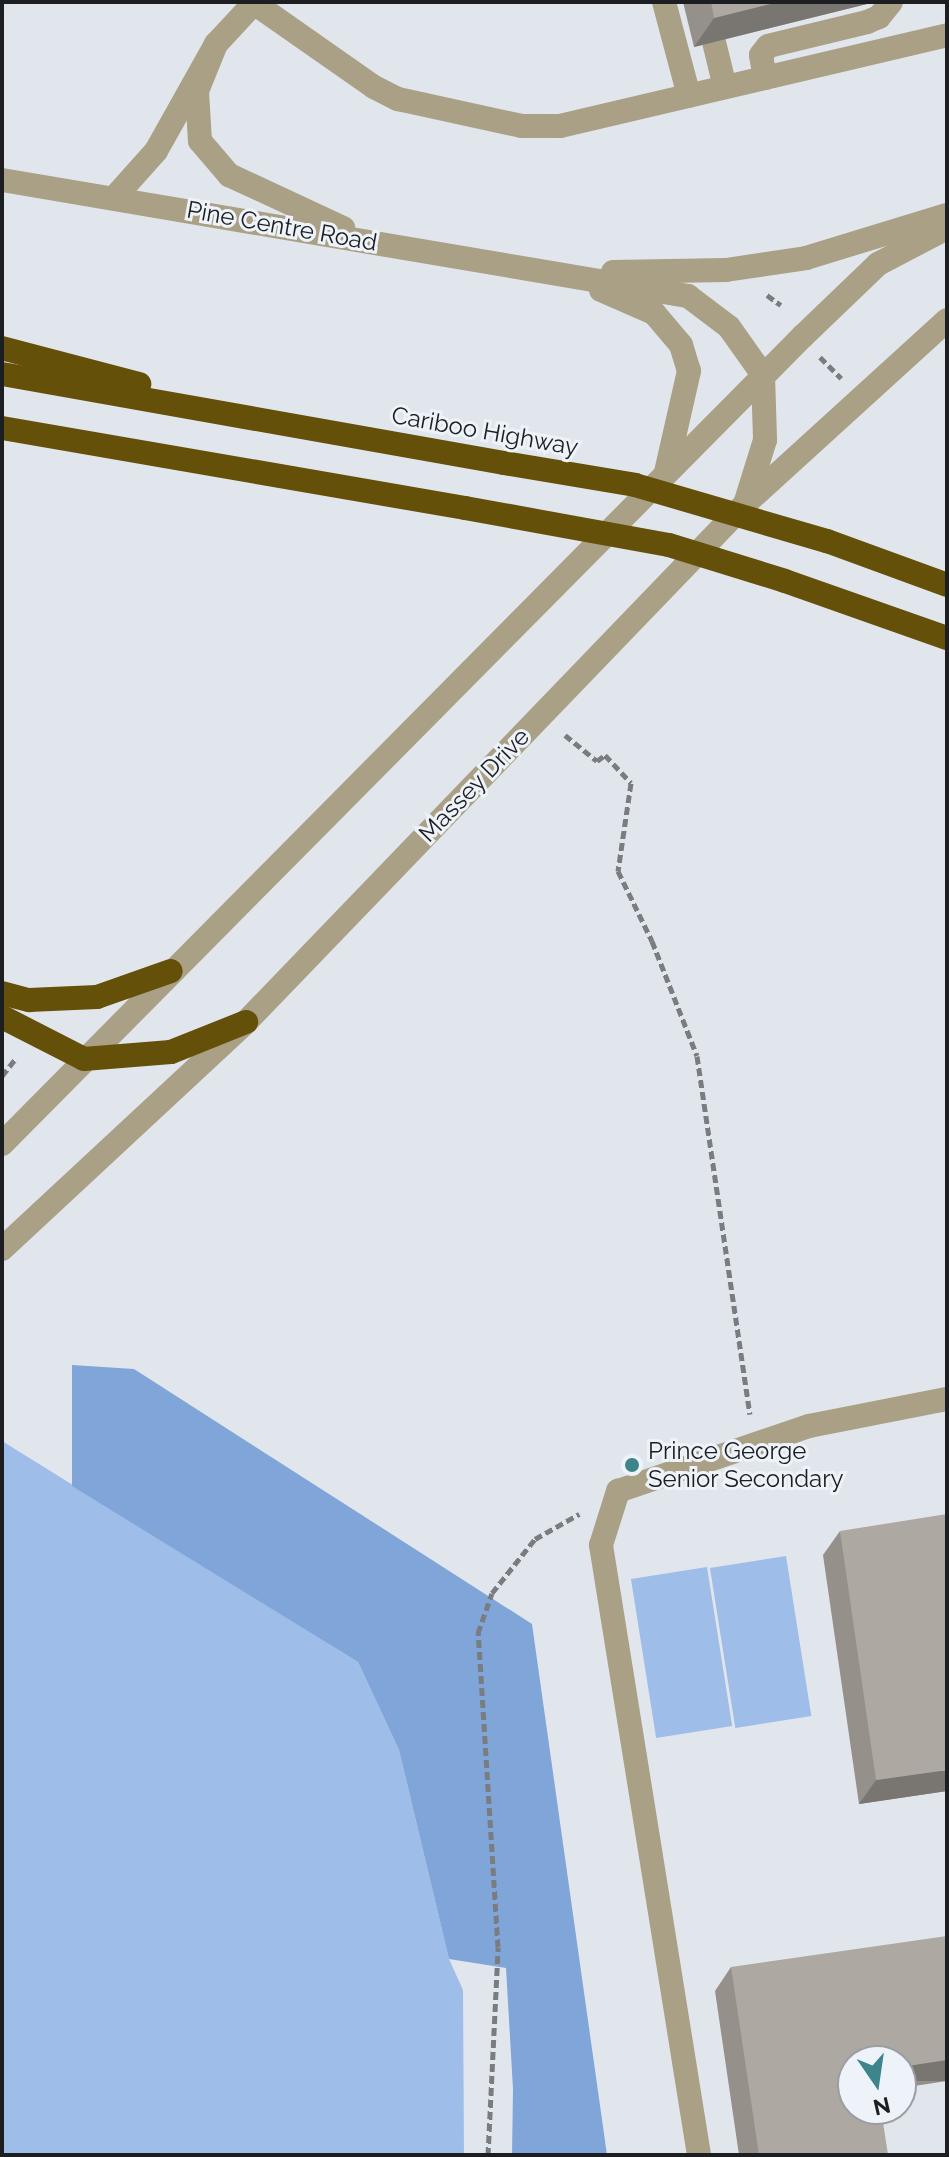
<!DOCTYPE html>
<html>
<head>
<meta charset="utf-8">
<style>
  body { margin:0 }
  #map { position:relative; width:949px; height:2157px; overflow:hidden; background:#e1e6ed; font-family:Raleway,sans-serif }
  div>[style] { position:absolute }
  .green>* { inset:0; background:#9ebde8; transform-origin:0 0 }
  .forest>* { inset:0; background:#80a5d9 }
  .path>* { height:5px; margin-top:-2.5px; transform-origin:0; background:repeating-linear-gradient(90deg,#797c81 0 8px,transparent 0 12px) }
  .minor>* { height:24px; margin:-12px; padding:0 12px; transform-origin:12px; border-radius:12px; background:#a9a085 }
  .highway>* { height:24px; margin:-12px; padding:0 12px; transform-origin:12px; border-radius:12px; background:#645008 }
  .highway-bridge>* { height:24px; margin:-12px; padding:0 12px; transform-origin:12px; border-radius:12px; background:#645008 }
  .wall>* { inset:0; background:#95908a }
  .shaded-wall>* { inset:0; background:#797671; transform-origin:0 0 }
  .building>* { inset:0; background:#ada8a1 }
  .dots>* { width:22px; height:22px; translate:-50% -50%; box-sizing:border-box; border:4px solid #eef3fa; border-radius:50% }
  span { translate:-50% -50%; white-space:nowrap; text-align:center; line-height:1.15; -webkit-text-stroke:6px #eef3fa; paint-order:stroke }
  .street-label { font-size:24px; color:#1c1e21 }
  .poi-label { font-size:24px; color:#1c1e21 }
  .left { translate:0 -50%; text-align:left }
  .frame { position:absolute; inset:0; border:4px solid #1c1e21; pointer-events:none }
  .north { position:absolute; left:837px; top:2045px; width:80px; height:80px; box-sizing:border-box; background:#eef3fa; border:2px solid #9a9ea3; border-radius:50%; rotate:167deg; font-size:22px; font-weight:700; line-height:32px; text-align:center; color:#1c1e21 }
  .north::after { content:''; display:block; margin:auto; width:28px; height:36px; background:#3d858a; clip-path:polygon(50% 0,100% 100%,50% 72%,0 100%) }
</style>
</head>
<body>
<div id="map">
  <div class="green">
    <i style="clip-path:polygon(2px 1441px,358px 1662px,399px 1750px,449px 1959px,463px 1990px,464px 2155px,2px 2155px)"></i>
    <i style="left:786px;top:1556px;width:162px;height:77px;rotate:81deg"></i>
    <i style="left:707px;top:1567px;width:161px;height:77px;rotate:81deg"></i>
  </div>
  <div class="forest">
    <i style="clip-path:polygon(72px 1365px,134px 1369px,532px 1624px,607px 2155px,512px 2155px,513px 2089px,506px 1968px,449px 1959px,399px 1750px,358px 1662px,72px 1486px)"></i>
  </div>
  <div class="path">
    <i style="left:767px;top:295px;width:17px;rotate:36deg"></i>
    <i style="left:820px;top:357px;width:30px;rotate:45deg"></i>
    <i style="left:565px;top:735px;width:41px;rotate:39.1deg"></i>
    <i style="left:597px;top:761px;width:10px;rotate:-37deg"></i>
    <i style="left:605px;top:755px;width:38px;rotate:47deg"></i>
    <i style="left:631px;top:783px;width:89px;rotate:98.4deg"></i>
    <i style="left:618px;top:871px;width:78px;rotate:64.1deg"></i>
    <i style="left:652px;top:941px;width:123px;rotate:68.6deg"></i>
    <i style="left:697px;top:1056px;width:362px;rotate:81.6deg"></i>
    <i style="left:2px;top:1076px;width:23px;rotate:-52deg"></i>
    <i style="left:488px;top:2155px;width:208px;rotate:-87.2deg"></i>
    <i style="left:498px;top:1947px;width:315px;rotate:-93.6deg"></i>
    <i style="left:478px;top:1633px;width:42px;rotate:-70.7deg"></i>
    <i style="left:492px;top:1593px;width:69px;rotate:-51.5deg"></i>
    <i style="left:535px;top:1539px;width:51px;rotate:-29.6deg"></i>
  </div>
  <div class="minor">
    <i style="left:664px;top:2px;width:97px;rotate:75.1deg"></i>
    <i style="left:254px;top:3px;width:146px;rotate:35deg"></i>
    <i style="left:374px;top:87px;width:27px;rotate:27deg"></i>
    <i style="left:398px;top:99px;width:127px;rotate:12.3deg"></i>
    <i style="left:522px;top:126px;width:38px"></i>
    <i style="left:560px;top:126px;width:398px;rotate:-13.2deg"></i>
    <i style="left:714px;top:42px;width:46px;rotate:76.3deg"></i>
    <i style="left:216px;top:44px;width:51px;rotate:112deg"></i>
    <i style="left:197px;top:91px;width:50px;rotate:86.6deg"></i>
    <i style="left:200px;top:141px;width:45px;rotate:49.5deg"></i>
    <i style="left:229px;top:175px;width:126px;rotate:24.9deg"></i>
    <i style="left:765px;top:78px;width:23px;rotate:-100deg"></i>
    <i style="left:761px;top:55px;width:11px;rotate:-52deg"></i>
    <i style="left:768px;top:46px;width:102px;rotate:-13.6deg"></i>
    <i style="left:867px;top:22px;width:13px;rotate:-23deg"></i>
    <i style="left:879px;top:17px;width:19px;rotate:-51deg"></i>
    <i style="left:2px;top:180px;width:696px;rotate:9.6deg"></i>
    <i style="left:688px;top:296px;width:51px;rotate:37.1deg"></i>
    <i style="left:729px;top:327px;width:59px;rotate:54.7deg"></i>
    <i style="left:763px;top:375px;width:65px;rotate:88.2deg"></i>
    <i style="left:765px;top:440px;width:64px;rotate:107.3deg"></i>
    <i style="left:114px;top:198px;width:63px;rotate:-48.2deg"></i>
    <i style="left:156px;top:151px;width:123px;rotate:-60.7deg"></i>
    <i style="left:216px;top:44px;width:57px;rotate:-47.1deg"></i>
    <i style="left:613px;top:272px;width:113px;rotate:-1deg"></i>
    <i style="left:726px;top:270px;width:81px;rotate:-8.5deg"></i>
    <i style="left:806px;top:258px;width:147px;rotate:-17deg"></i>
    <i style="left:601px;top:290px;width:58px;rotate:23.5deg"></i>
    <i style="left:654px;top:313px;width:42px;rotate:49.8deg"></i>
    <i style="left:681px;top:345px;width:27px;rotate:73deg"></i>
    <i style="left:689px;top:371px;width:104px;rotate:102.8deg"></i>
    <i style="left:2px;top:1144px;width:1138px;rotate:-45.25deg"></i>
    <i style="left:803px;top:336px;width:104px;rotate:-43.8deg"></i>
    <i style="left:878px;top:264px;width:78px;rotate:-27.6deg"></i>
    <i style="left:2px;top:1249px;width:333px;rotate:-42.9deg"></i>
    <i style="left:246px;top:1022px;width:721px;rotate:-46.07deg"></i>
    <i style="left:746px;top:503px;width:272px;rotate:-42.3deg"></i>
    <i style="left:699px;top:2155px;width:618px;rotate:-99.13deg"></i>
    <i style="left:601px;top:1545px;width:57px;rotate:-72.5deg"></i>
    <i style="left:618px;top:1491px;width:202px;rotate:-18.8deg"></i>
    <i style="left:809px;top:1426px;width:141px;rotate:-11.1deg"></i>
  </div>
  <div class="highway">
    <i style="left:2px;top:348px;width:142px;rotate:14.7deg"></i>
    <i style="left:2px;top:374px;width:510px;rotate:10.05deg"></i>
    <i style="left:2px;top:428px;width:470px;rotate:9.8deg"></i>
    <i style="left:827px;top:541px;width:128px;rotate:20.1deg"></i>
    <i style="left:785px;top:581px;width:172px;rotate:19.4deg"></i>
    <i style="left:2px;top:993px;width:28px;rotate:15deg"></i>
    <i style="left:29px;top:1000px;width:68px;rotate:-2.5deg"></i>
    <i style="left:97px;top:997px;width:78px;rotate:-19.4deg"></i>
    <i style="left:2px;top:1017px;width:92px;rotate:27.1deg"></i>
    <i style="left:84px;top:1059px;width:87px;rotate:-4.6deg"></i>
    <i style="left:171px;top:1052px;width:81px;rotate:-21.8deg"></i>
  </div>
  <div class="highway-bridge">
    <i style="left:504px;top:463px;width:133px;rotate:9.5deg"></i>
    <i style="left:635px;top:485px;width:200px;rotate:16.3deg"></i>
    <i style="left:465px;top:508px;width:207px;rotate:10.3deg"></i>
    <i style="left:669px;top:545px;width:121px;rotate:17.2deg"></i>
  </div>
  <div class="wall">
    <i style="clip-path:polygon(683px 2px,875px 2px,694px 47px)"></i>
    <i style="clip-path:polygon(840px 1531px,947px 1791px,859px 1804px,823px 1555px)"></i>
    <i style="clip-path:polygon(731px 1967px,947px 2081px,901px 2088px,901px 2061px,853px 2061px,888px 2155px,739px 2155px,715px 1991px)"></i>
  </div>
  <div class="shaded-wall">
    <i style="clip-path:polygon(778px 2px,875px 2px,694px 47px,714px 18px)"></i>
    <i style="clip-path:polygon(947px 1770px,947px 1791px,859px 1804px,876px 1780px)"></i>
    <i style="left:947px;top:2060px;width:21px;height:47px;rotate:90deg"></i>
  </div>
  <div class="building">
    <i style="clip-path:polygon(711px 2px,778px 2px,714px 18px)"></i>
    <i style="clip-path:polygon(947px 1514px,947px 1770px,876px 1780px,840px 1531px)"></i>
    <i style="clip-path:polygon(947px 1936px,947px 2060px,901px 2067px,901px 2061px,853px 2061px,853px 2109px,881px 2109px,888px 2155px,759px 2155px,731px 1967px)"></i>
  </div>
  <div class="dots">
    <i style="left:632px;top:1465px;background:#3d858a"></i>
  </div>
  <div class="street-label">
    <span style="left:282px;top:226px;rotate:10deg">Pine Centre Road</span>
    <span style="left:485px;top:431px;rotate:10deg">Cariboo Highway</span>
    <span style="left:474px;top:785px;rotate:-46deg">Massey Drive</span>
  </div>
  <div class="poi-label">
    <span class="left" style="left:648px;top:1465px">Prince George<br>Senior Secondary</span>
  </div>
  <div class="frame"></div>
  <div class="north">N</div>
</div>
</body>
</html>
